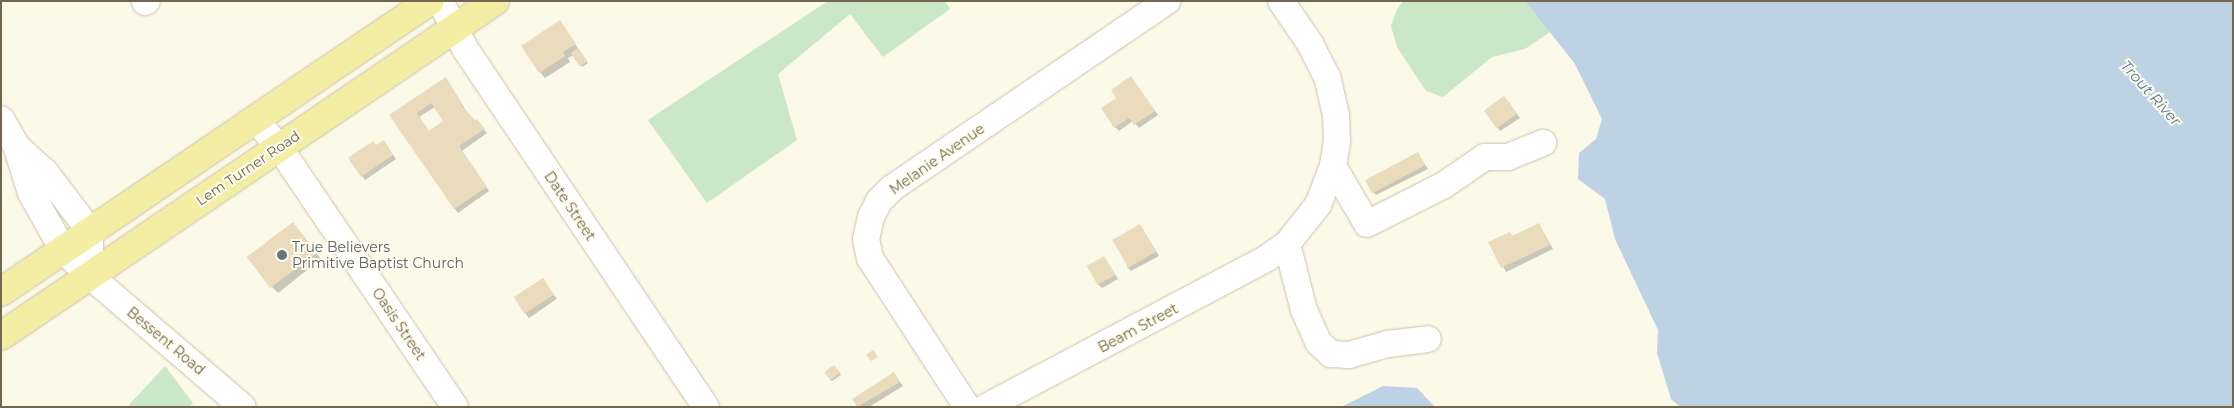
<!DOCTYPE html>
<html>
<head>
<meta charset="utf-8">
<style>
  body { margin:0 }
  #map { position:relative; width:2234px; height:408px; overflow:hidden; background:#fbf9e7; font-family:Montserrat,sans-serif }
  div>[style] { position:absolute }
  .green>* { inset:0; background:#cae7c7 }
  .water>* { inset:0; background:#bdd2e3 }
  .shadow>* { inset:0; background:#0003; transform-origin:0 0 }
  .building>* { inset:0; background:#e9dbbc; transform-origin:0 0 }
  .roads { filter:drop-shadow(0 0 1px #c9c1ac) drop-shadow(0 0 1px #c9c1ac) }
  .minor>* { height:26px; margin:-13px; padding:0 13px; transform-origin:13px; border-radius:13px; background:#fff }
  .major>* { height:28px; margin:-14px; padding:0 14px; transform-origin:14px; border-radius:14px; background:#f4eea5 }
  .dots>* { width:14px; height:14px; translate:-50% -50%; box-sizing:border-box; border:2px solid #fefced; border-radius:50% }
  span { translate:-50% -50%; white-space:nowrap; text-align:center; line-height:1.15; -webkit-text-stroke:4px #fefced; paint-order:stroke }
  .street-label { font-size:14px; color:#72664e }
  .worship-label { font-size:14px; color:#5b616d }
  .left { translate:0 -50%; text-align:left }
  .water-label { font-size:15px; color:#537898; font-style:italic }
  .frame { position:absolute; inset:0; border:2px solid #72664e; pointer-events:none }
</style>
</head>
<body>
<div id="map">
  <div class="green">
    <i style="clip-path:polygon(828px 1px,945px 1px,950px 9px,883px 57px,850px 14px,778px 74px,797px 140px,707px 203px,648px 120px)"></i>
    <i style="clip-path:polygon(1403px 1px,1525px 1px,1550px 32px,1525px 49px,1492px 57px,1443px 97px,1426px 91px,1397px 47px,1391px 26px,1397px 9px)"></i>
    <i style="clip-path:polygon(165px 366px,193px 403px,190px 407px,127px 407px)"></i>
  </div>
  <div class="water">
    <i style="clip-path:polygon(1525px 1px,2233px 1px,2233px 407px,1680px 407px,1671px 399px,1657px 353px,1658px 330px,1615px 239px,1605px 199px,1578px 179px,1579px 153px,1596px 139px,1602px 119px,1575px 64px)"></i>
    <i style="clip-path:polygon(1383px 386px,1417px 388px,1435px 407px,1341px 407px)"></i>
  </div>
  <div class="shadow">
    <i style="clip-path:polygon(560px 22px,588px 63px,582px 67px,574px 55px,568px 58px,570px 62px,545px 78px,540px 72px)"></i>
    <i style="clip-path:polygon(1131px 77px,1158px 115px,1139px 128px,1133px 121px,1119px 131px,1115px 127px,1118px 98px)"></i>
    <i style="clip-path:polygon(evenodd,446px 78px,467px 112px,487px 133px,462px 151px,489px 191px,458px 213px,391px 116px,446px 78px,435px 107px,445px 121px,429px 132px,419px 117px,435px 107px)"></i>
    <i style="clip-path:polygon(1508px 101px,1520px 118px,1500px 131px,1485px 111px)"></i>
    <i style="clip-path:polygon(387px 146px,396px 159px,365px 180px,362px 176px)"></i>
    <i style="clip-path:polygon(1418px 154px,1428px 169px,1376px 195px,1373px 192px)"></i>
    <i style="clip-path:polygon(1539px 224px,1553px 249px,1506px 272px,1490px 243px,1510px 233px,1513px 237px)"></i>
    <i style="clip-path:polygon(1140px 225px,1159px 256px,1131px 271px,1127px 267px)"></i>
    <i style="clip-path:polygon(298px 229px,321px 259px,278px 293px,272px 287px)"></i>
    <i style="clip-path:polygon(1104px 257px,1118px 279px,1102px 288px,1098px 284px)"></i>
    <i style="left:543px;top:279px;width:24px;height:34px;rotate:55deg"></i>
    <i style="clip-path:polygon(836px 368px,841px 375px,832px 381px,830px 380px)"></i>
    <i style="clip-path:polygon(894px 374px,903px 386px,869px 407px,858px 407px,853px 399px)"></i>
  </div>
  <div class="building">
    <i style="clip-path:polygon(560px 20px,576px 44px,563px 52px,565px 56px,539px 73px,521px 46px)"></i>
    <i style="left:578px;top:48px;width:16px;height:9px;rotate:55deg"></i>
    <i style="clip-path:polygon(1131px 76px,1155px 111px,1134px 125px,1129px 118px,1114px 128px,1101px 108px,1116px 98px,1111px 90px)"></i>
    <i style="clip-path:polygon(evenodd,446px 77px,463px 107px,475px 121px,477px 119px,485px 129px,459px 146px,487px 187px,454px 209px,389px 115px,446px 77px,431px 103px,443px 121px,429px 131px,417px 113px,431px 103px)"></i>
    <i style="left:1504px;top:96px;width:22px;height:25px;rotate:54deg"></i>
    <i style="clip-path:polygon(384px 140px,393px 155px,361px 177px,348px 158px,373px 141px,376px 145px)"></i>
    <i style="left:1418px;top:152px;width:15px;height:60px;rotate:62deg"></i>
    <i style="left:293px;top:222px;width:39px;height:58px;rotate:53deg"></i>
    <i style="clip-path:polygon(1539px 223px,1550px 245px,1501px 268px,1488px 242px,1510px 232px,1512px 236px)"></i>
    <i style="left:1140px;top:224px;width:32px;height:32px;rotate:60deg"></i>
    <i style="left:1104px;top:256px;width:22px;height:20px;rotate:60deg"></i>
    <i style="left:543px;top:278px;width:20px;height:35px;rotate:57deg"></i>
    <i style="clip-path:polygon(873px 350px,878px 357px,871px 361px,866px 355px)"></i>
    <i style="left:834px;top:365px;width:10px;height:12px;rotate:53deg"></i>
    <i style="clip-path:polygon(894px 372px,900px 382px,857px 407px,852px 399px)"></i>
  </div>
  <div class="roads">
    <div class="minor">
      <i style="left:440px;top:1px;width:55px;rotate:62deg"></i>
      <i style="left:466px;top:50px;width:430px;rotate:56.1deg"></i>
      <i style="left:145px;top:2px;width:2px;rotate:-27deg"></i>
      <i style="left:1px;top:119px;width:30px;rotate:60deg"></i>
      <i style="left:16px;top:145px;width:50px;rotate:72.6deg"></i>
      <i style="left:31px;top:193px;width:65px;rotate:60.7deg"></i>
      <i style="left:63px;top:250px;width:37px;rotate:44deg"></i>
      <i style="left:90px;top:276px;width:201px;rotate:40.6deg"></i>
      <i style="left:256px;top:120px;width:35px;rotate:50deg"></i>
      <i style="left:279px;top:147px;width:314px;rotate:55.9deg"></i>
      <i style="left:16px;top:146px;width:39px;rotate:42deg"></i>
      <i style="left:45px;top:172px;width:74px;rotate:52.7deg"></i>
      <i style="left:90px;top:231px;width:45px;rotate:90deg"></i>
      <i style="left:1333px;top:166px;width:67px;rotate:59.6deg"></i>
      <i style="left:1367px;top:224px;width:86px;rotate:-26.9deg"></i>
      <i style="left:1444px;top:185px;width:50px;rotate:-34.3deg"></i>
      <i style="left:1485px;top:157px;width:23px"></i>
      <i style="left:1508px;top:157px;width:38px;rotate:-22deg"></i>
      <i style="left:1287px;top:244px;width:68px;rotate:75.6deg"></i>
      <i style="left:1304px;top:310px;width:35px;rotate:66deg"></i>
      <i style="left:1318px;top:342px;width:18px;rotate:43deg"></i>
      <i style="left:1331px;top:354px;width:18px;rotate:3deg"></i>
      <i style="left:1349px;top:355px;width:41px;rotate:-15.8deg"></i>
      <i style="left:1388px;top:344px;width:40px;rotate:-7.1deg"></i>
      <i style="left:967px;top:407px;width:178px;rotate:-123.1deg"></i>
      <i style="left:870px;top:258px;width:19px;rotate:-102deg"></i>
      <i style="left:866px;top:239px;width:23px;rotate:-77deg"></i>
      <i style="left:871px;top:217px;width:18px;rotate:-63deg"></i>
      <i style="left:879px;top:201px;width:18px;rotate:-45deg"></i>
      <i style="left:892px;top:188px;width:333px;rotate:-34.2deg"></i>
      <i style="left:986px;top:407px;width:318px;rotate:-27.9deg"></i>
      <i style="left:1267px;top:258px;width:24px;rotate:-35deg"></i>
      <i style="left:1287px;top:244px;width:50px;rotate:-51.5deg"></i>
      <i style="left:1318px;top:205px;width:42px;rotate:-69deg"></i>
      <i style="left:1333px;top:166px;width:24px;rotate:-81deg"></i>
      <i style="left:1337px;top:142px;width:27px;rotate:-92deg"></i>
      <i style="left:1336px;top:115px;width:37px;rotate:-103deg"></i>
      <i style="left:1328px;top:79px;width:38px;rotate:-117deg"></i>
      <i style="left:1311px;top:45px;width:53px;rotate:-124.3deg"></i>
    </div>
    <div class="major">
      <i style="left:1px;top:292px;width:518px;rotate:-34.15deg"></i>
      <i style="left:1px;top:336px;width:597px;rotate:-34.14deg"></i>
    </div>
  </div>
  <div class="dots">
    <i style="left:282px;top:255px;background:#6b7280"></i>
  </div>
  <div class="street-label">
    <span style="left:937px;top:159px;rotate:-35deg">Melanie Avenue</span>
    <span style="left:248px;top:168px;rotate:-34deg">Lem Turner Road</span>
    <span style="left:570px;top:206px;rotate:56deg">Date Street</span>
    <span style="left:399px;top:324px;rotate:56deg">Oasis Street</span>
    <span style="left:1138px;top:328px;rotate:-28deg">Beam Street</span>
    <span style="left:166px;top:341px;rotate:40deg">Bessent Road</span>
  </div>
  <div class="worship-label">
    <span class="left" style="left:292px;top:255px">True Believers<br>Primitive Baptist Church</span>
  </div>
  <div class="water-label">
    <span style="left:2151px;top:93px;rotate:48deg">Trout River</span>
  </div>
  <div class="frame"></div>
</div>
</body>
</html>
